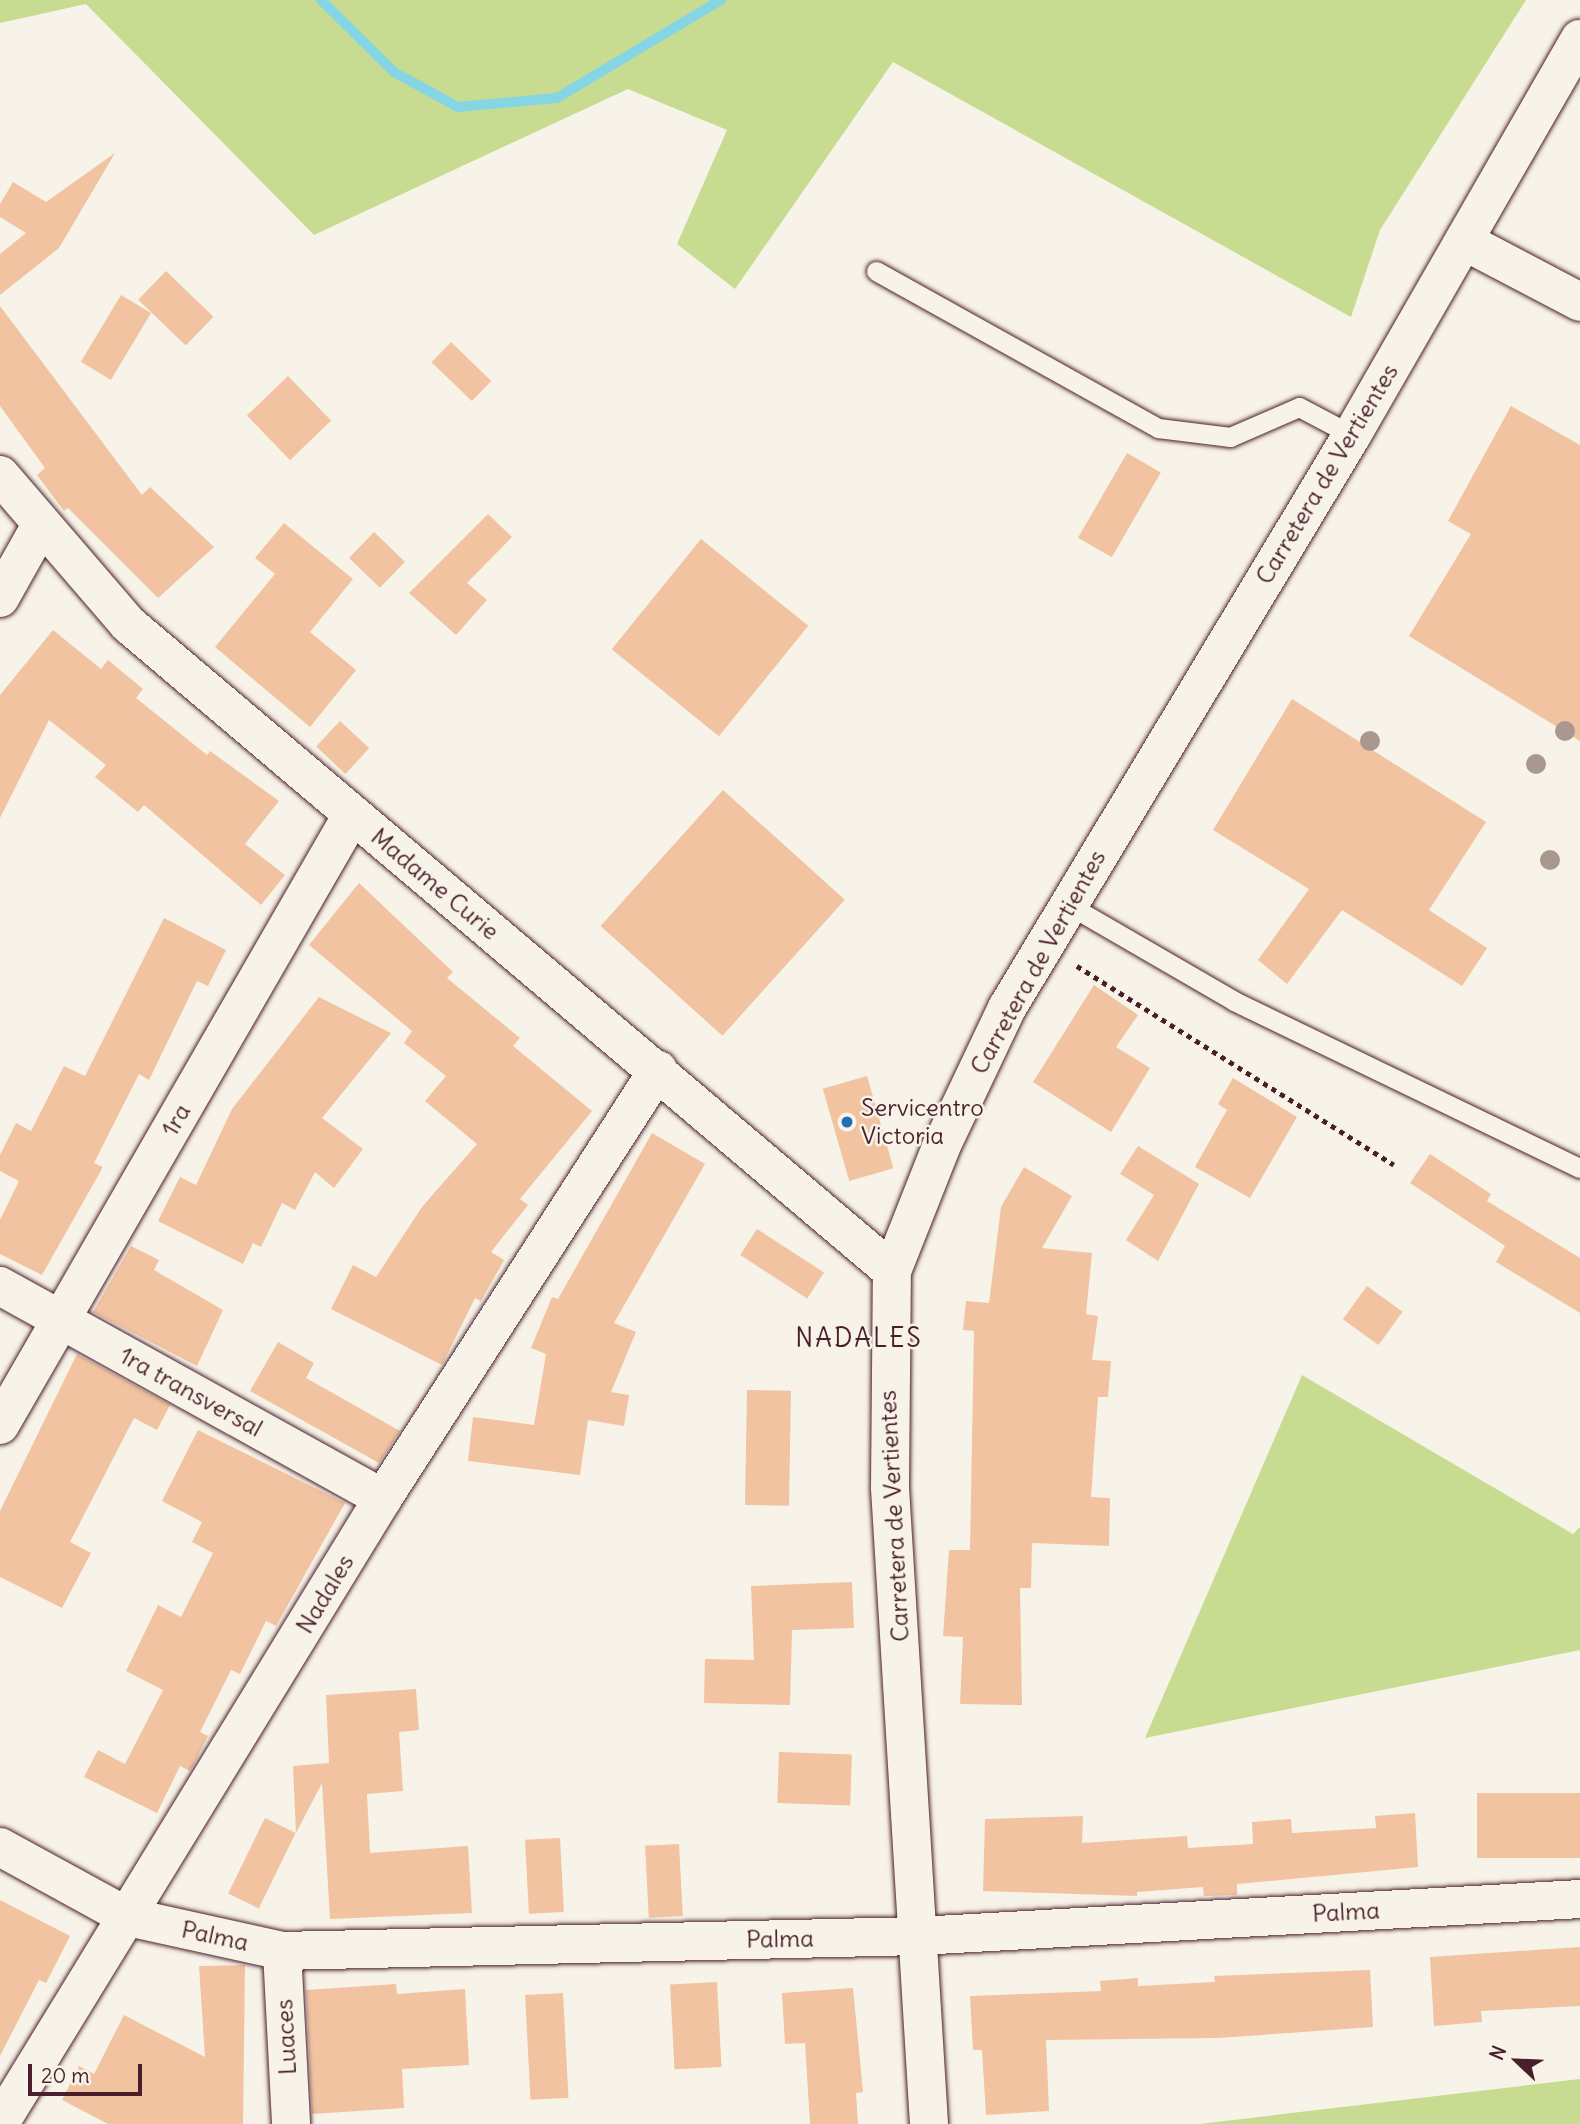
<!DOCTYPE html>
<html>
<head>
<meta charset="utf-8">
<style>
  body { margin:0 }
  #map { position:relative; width:1580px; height:2124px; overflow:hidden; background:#f7f3e8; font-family:Delius,sans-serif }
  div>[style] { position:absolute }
  .green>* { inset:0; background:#c7dc91 }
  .stream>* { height:10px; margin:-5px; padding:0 5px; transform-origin:5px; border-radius:5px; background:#86d5e4 }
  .building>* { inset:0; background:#f1c3a0; transform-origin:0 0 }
  .path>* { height:4.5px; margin-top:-2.25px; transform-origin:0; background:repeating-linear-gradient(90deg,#4a1f2b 0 5px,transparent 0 10px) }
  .roads { filter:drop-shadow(0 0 2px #4a1f2b) drop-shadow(0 0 2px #4a1f2b) }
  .service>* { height:19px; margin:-9.5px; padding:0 9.5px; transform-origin:9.5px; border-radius:9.5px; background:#f7f3e8 }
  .minor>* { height:38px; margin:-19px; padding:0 19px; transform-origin:19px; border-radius:19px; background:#f7f3e8 }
  .secondary>* { height:38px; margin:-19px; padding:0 19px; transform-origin:19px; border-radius:19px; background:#f7f3e8 }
  .trees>* { width:20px; height:20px; margin:-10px; border-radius:50%; background:#a9988e }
  .dots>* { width:19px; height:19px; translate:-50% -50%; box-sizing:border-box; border:4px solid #f7f3e8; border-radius:50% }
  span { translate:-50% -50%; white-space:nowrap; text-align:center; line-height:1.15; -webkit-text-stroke:5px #f7f3e8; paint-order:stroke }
  .street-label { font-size:24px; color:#4a1f2b }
  .poi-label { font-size:24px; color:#4a1f2b }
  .left { translate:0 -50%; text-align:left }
  .neighbourhood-label { font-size:26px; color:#4a1f2b; letter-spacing:2px }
  .north { position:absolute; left:1482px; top:2026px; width:70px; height:70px; -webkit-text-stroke:5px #f7f3e8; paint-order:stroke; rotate:293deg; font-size:19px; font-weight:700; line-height:28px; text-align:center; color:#4a1f2b }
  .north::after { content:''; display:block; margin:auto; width:24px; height:32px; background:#4a1f2b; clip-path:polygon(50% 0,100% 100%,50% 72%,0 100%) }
  .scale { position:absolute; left:28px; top:2064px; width:114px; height:32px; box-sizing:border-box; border:4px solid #4a1f2b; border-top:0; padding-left:9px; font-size:21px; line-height:24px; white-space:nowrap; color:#4a1f2b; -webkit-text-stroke:5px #f7f3e8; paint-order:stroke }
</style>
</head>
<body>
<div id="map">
  <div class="green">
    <i style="clip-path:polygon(0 0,1526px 0,1380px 230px,1351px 317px,893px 62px,735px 289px,677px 244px,727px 130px,628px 89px,314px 235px,86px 4px,0 23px)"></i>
    <i style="clip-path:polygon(1302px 1375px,1573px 1534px,1580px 1527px,1580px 1650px,1145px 1738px)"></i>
    <i style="clip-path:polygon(1580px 2079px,1580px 2124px,1199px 2124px)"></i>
  </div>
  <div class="stream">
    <i style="left:321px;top:0;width:103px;rotate:44.6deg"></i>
    <i style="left:394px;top:72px;width:73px;rotate:28.7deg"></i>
    <i style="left:458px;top:107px;width:99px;rotate:-5.2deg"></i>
    <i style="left:557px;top:98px;width:191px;rotate:-30.9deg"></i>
  </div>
  <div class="building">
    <i style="clip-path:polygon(115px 153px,59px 248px,0 295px,0 254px,26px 233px,0 217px,0 204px,13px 182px,46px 202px)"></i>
    <i style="left:166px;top:271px;width:66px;height:40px;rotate:44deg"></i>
    <i style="left:121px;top:295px;width:35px;height:78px;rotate:31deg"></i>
    <i style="clip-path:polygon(0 306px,142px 495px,150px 487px,214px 547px,158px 598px,68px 508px,64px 511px,37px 475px,45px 468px,0 406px)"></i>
    <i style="left:451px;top:342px;width:56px;height:28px;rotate:44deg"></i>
    <i style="left:288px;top:376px;width:62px;height:57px;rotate:46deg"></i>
    <i style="clip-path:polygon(1511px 406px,1580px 445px,1580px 741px,1409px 636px,1471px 534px,1448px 521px)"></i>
    <i style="left:1127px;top:453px;width:39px;height:98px;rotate:30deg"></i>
    <i style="clip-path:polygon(488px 514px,512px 537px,467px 583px,487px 600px,456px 635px,409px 593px)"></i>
    <i style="clip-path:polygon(284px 523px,353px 579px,310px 632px,356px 670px,310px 727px,215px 647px,275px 574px,255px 558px)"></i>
    <i style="left:374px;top:532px;width:43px;height:36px;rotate:44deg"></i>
    <i style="left:701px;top:539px;width:138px;height:142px;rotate:39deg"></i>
    <i style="clip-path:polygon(53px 630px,101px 669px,108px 660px,143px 689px,136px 698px,207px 755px,210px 751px,279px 801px,245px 844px,285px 875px,261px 905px,144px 805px,138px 812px,95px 777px,106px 765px,49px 720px,0 818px,0 695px)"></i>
    <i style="clip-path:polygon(1292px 699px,1486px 822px,1429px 910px,1487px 948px,1462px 986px,1342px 910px,1287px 984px,1258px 960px,1309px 889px,1213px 830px)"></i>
    <i style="left:340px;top:721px;width:40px;height:35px;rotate:43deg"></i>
    <i style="left:723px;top:790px;width:164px;height:183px;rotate:42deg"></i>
    <i style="clip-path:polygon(359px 883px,453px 972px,447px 978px,520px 1038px,513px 1046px,592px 1111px,520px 1199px,528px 1205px,491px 1252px,504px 1260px,481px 1301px,475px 1298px,442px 1365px,331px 1309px,353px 1265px,376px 1277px,422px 1207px,477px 1144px,425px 1101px,446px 1076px,404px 1043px,412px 1031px,309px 945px)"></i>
    <i style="clip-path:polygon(164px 918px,226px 950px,208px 986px,197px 981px,149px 1080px,139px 1074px,94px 1163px,103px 1167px,42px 1275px,0 1254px,0 1220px,19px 1181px,0 1171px,0 1155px,16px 1123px,31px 1131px,64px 1066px,85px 1076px)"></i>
    <i style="clip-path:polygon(1094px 985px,1138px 1015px,1116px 1047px,1150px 1068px,1111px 1132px,1033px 1082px)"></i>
    <i style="clip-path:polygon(319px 997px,391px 1033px,322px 1118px,363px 1149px,334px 1188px,315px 1172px,295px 1210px,282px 1203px,261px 1247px,253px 1243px,243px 1264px,158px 1221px,180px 1177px,196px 1185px,232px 1109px)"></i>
    <i style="left:867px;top:1076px;width:96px;height:46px;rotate:74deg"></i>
    <i style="clip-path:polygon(1233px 1078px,1297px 1117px,1250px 1198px,1195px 1167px,1227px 1110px,1218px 1104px)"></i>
    <i style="clip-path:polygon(652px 1133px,705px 1164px,614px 1323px,636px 1332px,611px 1392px,629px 1395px,624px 1426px,588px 1420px,580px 1475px,468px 1461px,473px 1417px,534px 1425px,546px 1354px,531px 1348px,552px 1297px,558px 1299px)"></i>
    <i style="clip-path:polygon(1138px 1146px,1199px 1184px,1158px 1261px,1126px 1240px,1154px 1195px,1120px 1174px)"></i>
    <i style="clip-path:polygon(1430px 1154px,1491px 1194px,1487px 1201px,1580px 1258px,1580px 1313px,1496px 1262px,1505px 1246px,1410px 1183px)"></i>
    <i style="clip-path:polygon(1024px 1167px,1072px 1196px,1042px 1248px,1092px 1253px,1086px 1314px,1098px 1316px,1092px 1360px,1111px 1361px,1108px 1397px,1098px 1397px,1091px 1497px,1110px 1498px,1109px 1546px,1032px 1543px,1031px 1588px,1020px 1588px,1022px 1705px,960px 1704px,963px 1637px,943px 1636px,949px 1550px,970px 1550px,974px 1331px,963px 1330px,966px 1301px,989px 1303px,1001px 1207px)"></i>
    <i style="left:757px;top:1229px;width:80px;height:31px;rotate:33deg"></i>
    <i style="clip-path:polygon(131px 1246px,159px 1260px,154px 1270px,223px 1310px,197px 1366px,93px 1312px)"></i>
    <i style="left:1367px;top:1286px;width:44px;height:41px;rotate:36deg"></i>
    <i style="clip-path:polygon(278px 1342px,314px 1363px,306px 1378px,400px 1431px,379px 1463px,250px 1391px)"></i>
    <i style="clip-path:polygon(77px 1354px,170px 1405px,157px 1430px,134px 1418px,70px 1542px,91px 1553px,62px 1608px,0 1577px,0 1511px)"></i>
    <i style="left:747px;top:1390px;width:44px;height:115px;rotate:1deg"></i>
    <i style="clip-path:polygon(198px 1430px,345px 1503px,276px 1626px,266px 1621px,240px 1674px,231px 1670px,200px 1732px,208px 1736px,194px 1764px,190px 1771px,180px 1766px,157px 1813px,84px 1777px,98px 1750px,125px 1764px,163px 1690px,126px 1671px,158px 1605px,181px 1617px,213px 1553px,192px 1542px,202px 1522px,162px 1501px)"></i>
    <i style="clip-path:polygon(852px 1582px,854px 1628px,792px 1630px,790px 1705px,704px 1703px,705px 1659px,754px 1660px,751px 1586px)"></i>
    <i style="clip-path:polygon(416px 1689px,419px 1730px,399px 1732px,403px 1791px,367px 1794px,370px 1853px,468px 1846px,472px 1913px,330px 1919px,322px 1783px,296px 1833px,293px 1766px,329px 1763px,326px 1695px)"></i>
    <i style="left:779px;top:1752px;width:73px;height:51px;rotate:2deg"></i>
    <i style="left:1580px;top:1793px;width:65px;height:103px;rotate:90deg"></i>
    <i style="clip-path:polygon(1415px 1813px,1418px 1867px,1237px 1884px,1237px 1895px,1204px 1896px,1203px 1887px,1137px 1892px,1137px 1896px,983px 1891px,985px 1819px,1083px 1816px,1082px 1843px,1187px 1836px,1188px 1848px,1253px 1844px,1252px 1822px,1291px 1819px,1292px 1833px,1376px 1828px,1375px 1816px)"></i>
    <i style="left:265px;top:1818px;width:34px;height:84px;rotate:26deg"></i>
    <i style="left:560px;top:1838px;width:74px;height:35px;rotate:87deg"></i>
    <i style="left:679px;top:1844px;width:72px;height:34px;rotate:87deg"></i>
    <i style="clip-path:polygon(0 1900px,70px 1936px,46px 1983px,39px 1980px,0 2056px)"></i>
    <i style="clip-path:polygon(1580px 1947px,1580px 2006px,1481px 2011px,1482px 2022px,1434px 2026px,1430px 1957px)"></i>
    <i style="clip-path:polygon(245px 1965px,243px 2124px,108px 2124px,62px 2100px,79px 2066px,94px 2074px,124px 2015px,205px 2057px,199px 1966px)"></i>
    <i style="clip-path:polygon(1370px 1970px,1373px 2027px,1218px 2038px,1046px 2040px,1049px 2111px,986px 2115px,982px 2050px,973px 2050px,970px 1996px,1101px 1991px,1100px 1981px,1138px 1978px,1138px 1986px,1215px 1982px,1214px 1976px)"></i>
    <i style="left:717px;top:1982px;width:85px;height:47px;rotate:87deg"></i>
    <i style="clip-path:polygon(396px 1984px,397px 1994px,465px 1989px,469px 2065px,402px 2069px,404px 2108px,312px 2114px,306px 1990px)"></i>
    <i style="clip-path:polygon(853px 1988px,863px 2092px,856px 2093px,858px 2124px,810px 2124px,805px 2043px,785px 2044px,782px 1993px)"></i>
    <i style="left:563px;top:1993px;width:105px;height:38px;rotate:87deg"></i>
  </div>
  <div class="path">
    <i style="left:1077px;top:966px;width:374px;rotate:32.1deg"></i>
  </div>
  <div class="roads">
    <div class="service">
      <i style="left:876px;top:271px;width:323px;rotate:29.1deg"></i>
      <i style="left:1158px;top:428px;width:73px;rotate:7.1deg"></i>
      <i style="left:1230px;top:437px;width:75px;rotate:-23.5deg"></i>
      <i style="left:1299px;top:407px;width:60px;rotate:27.8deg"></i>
      <i style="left:1067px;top:904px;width:193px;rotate:30.1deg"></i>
      <i style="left:1234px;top:1001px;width:384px;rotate:25.8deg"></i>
    </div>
    <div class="minor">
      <i style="left:1464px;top:241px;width:131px;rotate:27.7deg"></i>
      <i style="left:0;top:598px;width:84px;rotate:-60.7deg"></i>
      <i style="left:0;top:1286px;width:438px;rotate:29deg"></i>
      <i style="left:0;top:1425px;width:704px;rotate:-60.01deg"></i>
      <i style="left:0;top:1847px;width:146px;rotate:28.7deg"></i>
      <i style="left:128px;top:1917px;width:158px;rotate:12.4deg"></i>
      <i style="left:282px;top:1951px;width:637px;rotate:-1.35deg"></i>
      <i style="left:919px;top:1936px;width:662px;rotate:-3.2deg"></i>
      <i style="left:282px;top:1951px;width:173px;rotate:87deg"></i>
      <i style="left:0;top:2123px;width:733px;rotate:-58.5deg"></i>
      <i style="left:383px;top:1498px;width:509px;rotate:-57.28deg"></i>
    </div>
    <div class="secondary">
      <i style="left:0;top:475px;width:196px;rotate:49.3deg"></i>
      <i style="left:128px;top:624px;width:1001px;rotate:40.26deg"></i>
      <i style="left:929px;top:2124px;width:637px;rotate:-93.51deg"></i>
      <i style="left:890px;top:1488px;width:217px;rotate:-89.5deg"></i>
      <i style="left:892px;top:1271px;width:133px;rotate:-68.4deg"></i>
      <i style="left:941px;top:1147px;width:154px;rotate:-64.6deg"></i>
      <i style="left:1007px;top:1008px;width:669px;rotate:-58.95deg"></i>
      <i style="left:1352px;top:435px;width:457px;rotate:-60.1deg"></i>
    </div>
  </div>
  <div class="trees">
    <i style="left:1565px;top:731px"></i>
    <i style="left:1370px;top:741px"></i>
    <i style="left:1536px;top:764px"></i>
    <i style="left:1550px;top:860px"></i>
  </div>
  <div class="dots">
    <i style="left:847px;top:1122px;background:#1f6fb2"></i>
  </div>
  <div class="street-label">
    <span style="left:1327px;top:474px;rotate:-59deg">Carretera de Vertientes</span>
    <span style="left:435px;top:884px;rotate:40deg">Madame Curie</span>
    <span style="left:1038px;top:962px;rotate:-61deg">Carretera de Vertientes</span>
    <span style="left:176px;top:1120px;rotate:-60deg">1ra</span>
    <span style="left:191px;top:1392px;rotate:29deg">1ra transversal</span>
    <span style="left:894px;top:1516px;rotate:-93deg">Carretera de Vertientes</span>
    <span style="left:325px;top:1594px;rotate:-59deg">Nadales</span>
    <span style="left:1346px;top:1912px;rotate:-3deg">Palma</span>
    <span style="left:215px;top:1936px;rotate:12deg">Palma</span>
    <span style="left:780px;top:1939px;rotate:-1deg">Palma</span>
    <span style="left:286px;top:2037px;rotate:-93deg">Luaces</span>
  </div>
  <div class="poi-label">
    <span class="left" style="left:861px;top:1122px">Servicentro<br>Victoria</span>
  </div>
  <div class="neighbourhood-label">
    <span style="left:859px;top:1338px">NADALES</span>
  </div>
  <div class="north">N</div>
  <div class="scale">20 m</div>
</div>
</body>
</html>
